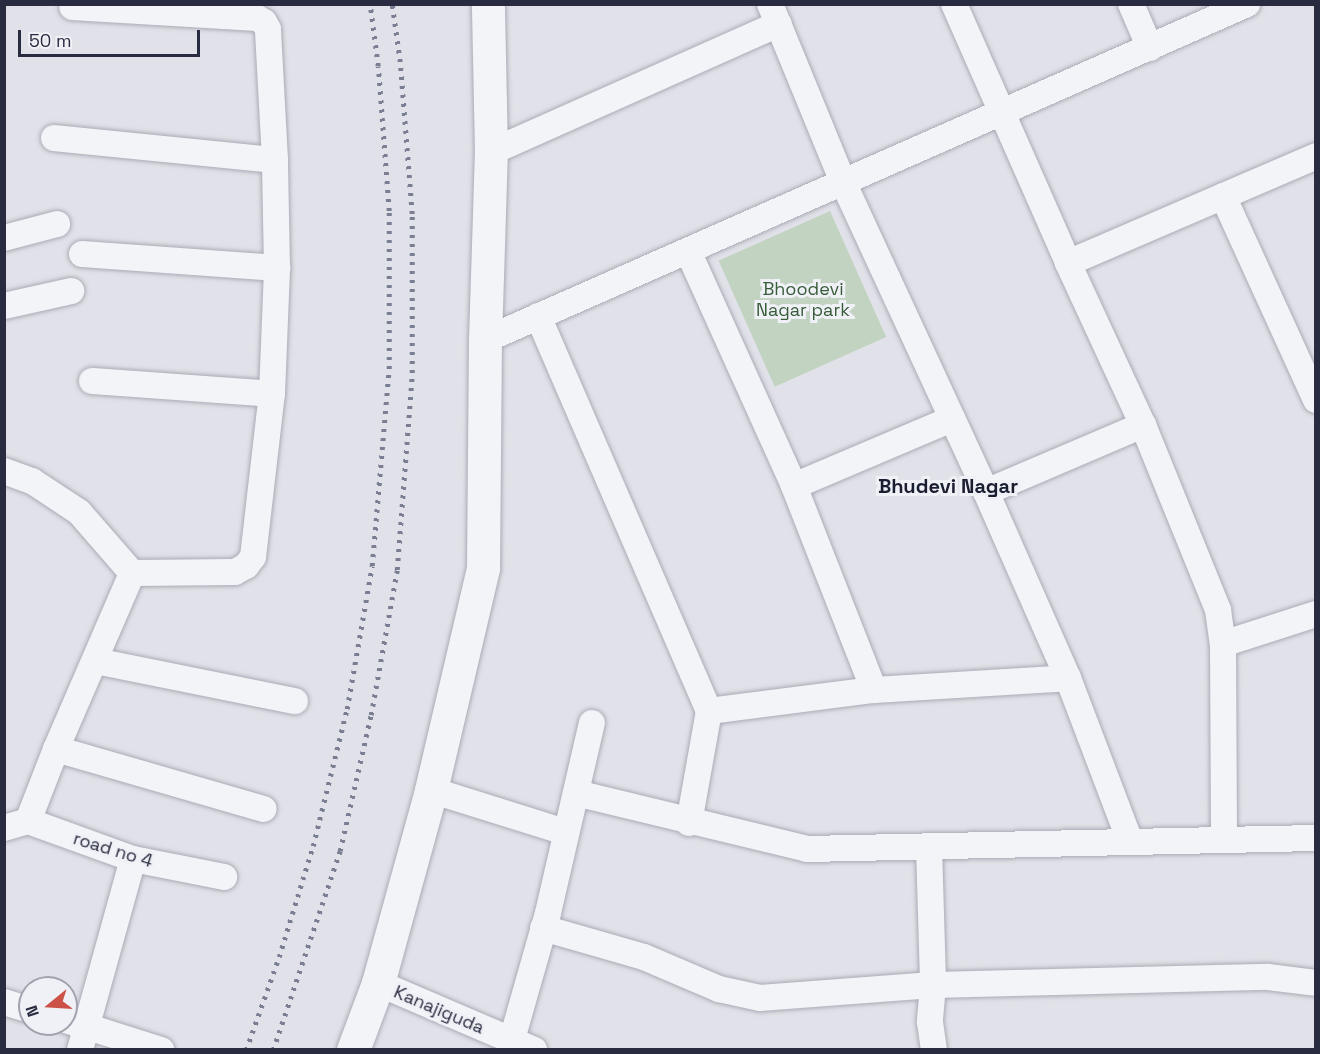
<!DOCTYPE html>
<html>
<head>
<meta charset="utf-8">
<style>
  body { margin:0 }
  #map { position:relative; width:1320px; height:1054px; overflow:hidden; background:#e1e2e9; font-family:"Space Grotesk",sans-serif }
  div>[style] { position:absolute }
  .green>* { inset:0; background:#c2d3c2; transform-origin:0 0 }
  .roads { filter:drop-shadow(0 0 2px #aaabb6) drop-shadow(0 0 2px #aaabb6) }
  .minor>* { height:26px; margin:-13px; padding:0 13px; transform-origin:13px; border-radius:13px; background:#f3f4f7 }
  .tertiary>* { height:33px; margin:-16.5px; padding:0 16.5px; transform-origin:16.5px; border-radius:16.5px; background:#f3f4f7 }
  .rail>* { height:4.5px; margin-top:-2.25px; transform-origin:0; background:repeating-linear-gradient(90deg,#7a7e92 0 3px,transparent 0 9px) }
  span { translate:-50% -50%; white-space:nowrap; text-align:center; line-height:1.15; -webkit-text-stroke:6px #f0f1f7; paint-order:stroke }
  .park-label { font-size:18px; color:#375c38 }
  .street-label { font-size:18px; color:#292c40 }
  .neighbourhood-label { font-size:20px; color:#1b1e31; font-weight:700 }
  .frame { position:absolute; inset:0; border:6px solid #292c40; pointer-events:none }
  .north { position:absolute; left:18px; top:976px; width:60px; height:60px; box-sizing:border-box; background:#f0f1f7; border:2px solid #a0a2ae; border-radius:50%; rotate:252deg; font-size:16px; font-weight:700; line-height:24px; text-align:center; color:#292c40 }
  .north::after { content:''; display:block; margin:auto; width:21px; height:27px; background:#cc5248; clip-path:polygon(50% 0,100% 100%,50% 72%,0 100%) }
  .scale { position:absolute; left:18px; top:30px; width:182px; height:27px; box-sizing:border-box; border:3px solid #292c40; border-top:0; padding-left:8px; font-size:18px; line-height:21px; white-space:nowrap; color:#292c40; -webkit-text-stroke:4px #f0f1f7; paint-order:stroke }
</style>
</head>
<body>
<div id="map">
  <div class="green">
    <i style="left:830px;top:211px;width:138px;height:122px;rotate:66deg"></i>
  </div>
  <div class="roads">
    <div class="minor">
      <i style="left:770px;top:4px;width:192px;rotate:67.7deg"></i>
      <i style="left:843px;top:182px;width:341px;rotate:65.2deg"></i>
      <i style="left:986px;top:492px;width:203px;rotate:66.2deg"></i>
      <i style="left:1068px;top:678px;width:174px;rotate:69.2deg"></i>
      <i style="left:954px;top:4px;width:283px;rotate:66.2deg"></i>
      <i style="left:1068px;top:263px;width:179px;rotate:65.2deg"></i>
      <i style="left:1143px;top:425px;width:200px;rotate:67.9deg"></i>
      <i style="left:1218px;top:610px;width:34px;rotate:82deg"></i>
      <i style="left:1223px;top:644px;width:195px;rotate:89.7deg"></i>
      <i style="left:1131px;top:4px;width:48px;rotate:66.6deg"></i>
      <i style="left:54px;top:138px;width:222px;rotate:5.7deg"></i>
      <i style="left:491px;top:152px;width:315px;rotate:-24deg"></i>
      <i style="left:1223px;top:196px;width:224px;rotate:65.5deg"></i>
      <i style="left:4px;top:238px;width:55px;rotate:-14.8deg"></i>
      <i style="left:688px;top:251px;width:258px;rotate:65.7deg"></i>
      <i style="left:794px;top:486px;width:219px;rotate:68.6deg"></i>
      <i style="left:82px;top:254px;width:196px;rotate:4.1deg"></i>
      <i style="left:1068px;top:263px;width:270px;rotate:-23.3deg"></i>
      <i style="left:4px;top:306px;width:69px;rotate:-12.6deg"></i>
      <i style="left:538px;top:316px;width:430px;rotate:66.6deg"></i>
      <i style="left:485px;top:340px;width:833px;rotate:-23.79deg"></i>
      <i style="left:92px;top:381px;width:180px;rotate:4.1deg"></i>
      <i style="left:4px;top:471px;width:30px;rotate:20deg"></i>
      <i style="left:32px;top:481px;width:56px;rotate:33.4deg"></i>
      <i style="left:79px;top:512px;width:81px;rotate:49deg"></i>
      <i style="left:794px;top:486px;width:172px;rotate:-23deg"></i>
      <i style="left:986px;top:492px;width:171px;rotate:-23.1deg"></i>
      <i style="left:1223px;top:644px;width:98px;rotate:-17.9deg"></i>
      <i style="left:96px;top:661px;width:203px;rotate:11.4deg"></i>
      <i style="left:56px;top:749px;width:216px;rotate:16.1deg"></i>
      <i style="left:431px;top:790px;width:140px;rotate:17.4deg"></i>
      <i style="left:576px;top:793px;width:238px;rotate:13.6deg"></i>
      <i style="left:807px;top:849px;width:509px;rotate:-1.24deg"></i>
      <i style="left:28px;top:821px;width:77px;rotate:-68.7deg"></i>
      <i style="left:56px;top:749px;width:192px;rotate:-66.6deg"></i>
      <i style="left:132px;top:573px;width:103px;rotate:-0.6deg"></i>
      <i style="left:235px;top:572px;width:13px;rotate:-29deg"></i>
      <i style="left:246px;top:566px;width:11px;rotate:-52deg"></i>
      <i style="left:253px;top:557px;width:164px;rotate:-83.4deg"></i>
      <i style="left:272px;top:394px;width:126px;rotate:-87.7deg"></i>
      <i style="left:277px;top:268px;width:108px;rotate:-91.1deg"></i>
      <i style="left:275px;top:160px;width:131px;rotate:-93.1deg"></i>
      <i style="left:268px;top:29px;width:8px;rotate:-120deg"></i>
      <i style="left:264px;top:22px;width:8px;rotate:-150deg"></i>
      <i style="left:257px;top:18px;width:185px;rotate:-176.6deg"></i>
      <i style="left:689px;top:823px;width:114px;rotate:-79.9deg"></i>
      <i style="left:709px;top:711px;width:166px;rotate:-7.3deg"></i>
      <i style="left:874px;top:690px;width:194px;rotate:-3.5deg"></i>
      <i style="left:4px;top:828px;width:25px;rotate:-16deg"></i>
      <i style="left:28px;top:821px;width:112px;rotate:19.9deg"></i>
      <i style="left:133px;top:859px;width:93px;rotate:11.2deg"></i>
      <i style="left:929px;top:847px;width:138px;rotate:88.3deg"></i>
      <i style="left:933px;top:985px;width:37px;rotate:95deg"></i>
      <i style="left:930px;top:1022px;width:28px;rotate:82deg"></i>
      <i style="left:543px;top:928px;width:105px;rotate:16deg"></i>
      <i style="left:644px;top:957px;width:82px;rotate:23.1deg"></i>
      <i style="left:719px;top:989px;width:42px;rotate:12.4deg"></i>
      <i style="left:760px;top:998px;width:173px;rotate:-4.3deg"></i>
      <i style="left:933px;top:985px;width:335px;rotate:-1.4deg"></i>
      <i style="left:1268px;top:977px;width:48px;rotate:7.1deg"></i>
      <i style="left:378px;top:983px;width:170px;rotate:23.2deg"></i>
      <i style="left:4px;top:1002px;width:27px;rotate:17deg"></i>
      <i style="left:66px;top:1020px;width:100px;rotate:17.5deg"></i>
      <i style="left:80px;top:1050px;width:198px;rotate:-74.5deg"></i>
      <i style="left:509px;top:1050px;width:142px;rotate:-74.1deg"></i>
      <i style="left:548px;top:913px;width:195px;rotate:-77deg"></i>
    </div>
    <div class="tertiary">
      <i style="left:353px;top:1050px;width:72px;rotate:-69.5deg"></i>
      <i style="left:378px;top:983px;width:200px;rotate:-74.6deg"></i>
      <i style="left:431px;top:790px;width:228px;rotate:-76.8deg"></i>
      <i style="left:483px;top:568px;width:228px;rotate:-89.5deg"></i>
      <i style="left:485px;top:340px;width:188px;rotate:-88.2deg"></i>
      <i style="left:491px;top:152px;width:148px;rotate:-91.2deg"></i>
    </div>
  </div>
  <div class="rail">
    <i style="left:246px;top:1050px;width:99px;rotate:-70.5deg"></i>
    <i style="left:279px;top:957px;width:116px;rotate:-73deg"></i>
    <i style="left:313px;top:846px;width:141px;rotate:-76.1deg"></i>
    <i style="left:347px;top:709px;width:145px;rotate:-80.1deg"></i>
    <i style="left:372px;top:566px;width:198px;rotate:-85.1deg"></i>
    <i style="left:389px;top:369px;width:158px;rotate:-90deg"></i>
    <i style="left:389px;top:211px;width:145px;rotate:-94.3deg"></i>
    <i style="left:378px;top:66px;width:63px;rotate:-97.4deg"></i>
    <i style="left:273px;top:1050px;width:210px;rotate:-71.4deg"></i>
    <i style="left:340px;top:851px;width:139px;rotate:-77.2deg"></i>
    <i style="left:371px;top:715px;width:147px;rotate:-79.8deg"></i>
    <i style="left:397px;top:570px;width:198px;rotate:-85.6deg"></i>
    <i style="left:412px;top:373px;width:159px;rotate:-90deg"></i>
    <i style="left:412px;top:214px;width:152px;rotate:-94.5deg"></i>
    <i style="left:400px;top:62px;width:59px;rotate:-97.9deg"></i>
  </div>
  <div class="park-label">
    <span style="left:803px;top:300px">Bhoodevi<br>Nagar park</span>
  </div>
  <div class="street-label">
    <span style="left:113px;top:850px;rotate:17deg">road no 4</span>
    <span style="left:439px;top:1010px;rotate:23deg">Kanajiguda</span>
  </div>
  <div class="neighbourhood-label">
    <span style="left:948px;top:486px">Bhudevi Nagar</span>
  </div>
  <div class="frame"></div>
  <div class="north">N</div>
  <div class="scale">50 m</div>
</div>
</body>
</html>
